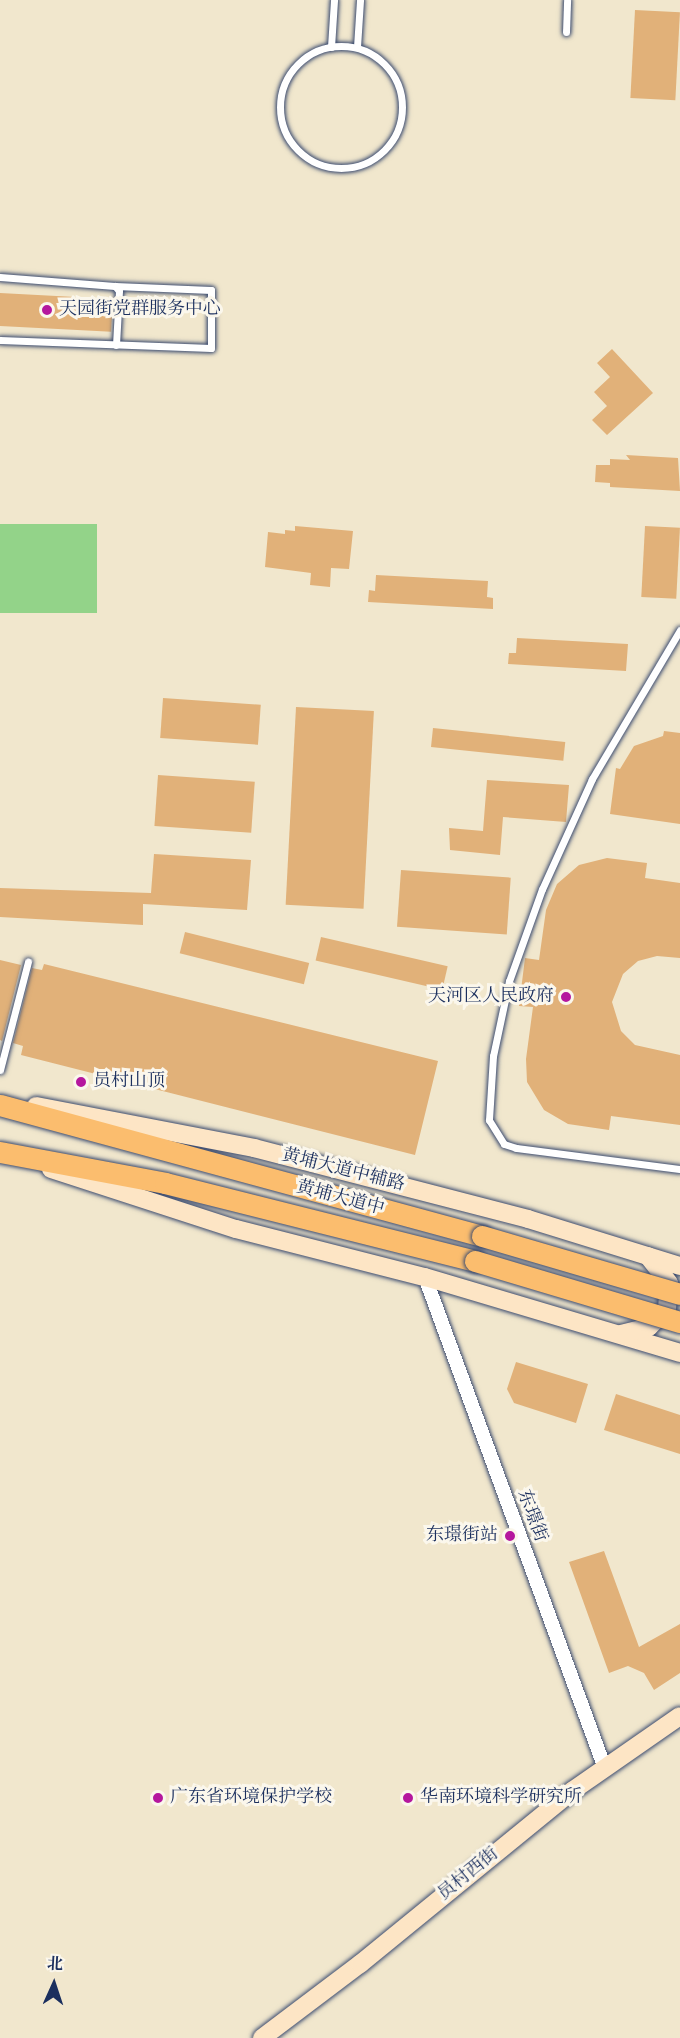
<!DOCTYPE html>
<html>
<head>
<meta charset="utf-8">
<style>
  body { margin:0 }
  #map { position:relative; width:680px; height:2038px; overflow:hidden; background:#f1e7cd; font-family:"Sorts Mill Goudy","Noto Serif SC",serif }
  div>[style] { position:absolute }
  .green>* { inset:0; background:#93d389; transform-origin:0 0 }
  .building>* { inset:0; background:#e1b179; transform-origin:0 0 }
  .roads { filter:drop-shadow(0 0 2px #3b4b6f) drop-shadow(0 0 2px #3b4b6f) }
  .lane>* { height:7px; margin:-3.5px; padding:0 3.5px; transform-origin:3.5px; border-radius:3.5px; background:#fff }
  .lane>.ring { margin:-3.5px; padding:0; box-sizing:content-box; background:none; border:7px solid #fff; border-radius:50% }
  .street>* { height:14px; margin:-7px; padding:0 7px; transform-origin:7px; border-radius:7px; background:#fff }
  .secondary>* { height:18px; margin:-9px; padding:0 9px; transform-origin:9px; border-radius:9px; background:#fde5c5 }
  .primary>* { height:21px; margin:-10.5px; padding:0 10.5px; transform-origin:10.5px; border-radius:10.5px; background:#fbbd6e }
  .bridges { filter:drop-shadow(0 0 2px #3b4b6f) drop-shadow(0 0 2px #3b4b6f) }
  .primary-bridge>* { height:21px; margin:-10.5px; padding:0 10.5px; transform-origin:10.5px; border-radius:10.5px; background:#fbbd6e }
  .dots>* { width:16px; height:16px; translate:-50% -50%; box-sizing:border-box; border:3px solid #fbf7ec; border-radius:50% }
  span { translate:-50% -50%; white-space:nowrap; text-align:center; line-height:1.15; -webkit-text-stroke:6px #fbf7ec; paint-order:stroke }
  .poi-label { font-size:18px; color:#1b2f5e }
  .left { translate:0 -50%; text-align:left }
  .right { translate:-100% -50%; text-align:right }
  .street-label { font-size:18px; color:#1b2f5e }
  .north { position:absolute; left:24px; top:1954px; width:60px; height:60px; -webkit-text-stroke:4px #fbf7ec; paint-order:stroke; rotate:3deg; font-size:16px; font-weight:700; line-height:24px; text-align:center; color:#1b2f5e }
  .north::after { content:''; display:block; margin:auto; width:21px; height:27px; background:#1b2f5e; clip-path:polygon(50% 0,100% 100%,50% 72%,0 100%) }
</style>
</head>
<body>
<div id="map">
  <div class="green">
    <i style="left:0;top:524px;width:97px;height:89px"></i>
  </div>
  <div class="building">
    <i style="left:635px;top:10px;width:45px;height:88px;rotate:3deg"></i>
    <i style="left:0;top:293px;width:113px;height:33px;rotate:3deg"></i>
    <i style="clip-path:polygon(612px 349px,653px 393px,607px 435px,592px 420px,607px 406px,594px 392px,610px 377px,597px 363px)"></i>
    <i style="clip-path:polygon(626px 455px,678px 458px,680px 491px,610px 487px,610px 483px,595px 482px,596px 465px,610px 465px,610px 459px,630px 460px)"></i>
    <i style="clip-path:polygon(295px 526px,353px 531px,349px 569px,331px 568px,330px 587px,310px 585px,311px 573px,265px 567px,268px 532px,285px 534px,285px 530px,295px 531px)"></i>
    <i style="left:645px;top:526px;width:35px;height:71px;rotate:3deg"></i>
    <i style="clip-path:polygon(376px 575px,488px 581px,487px 597px,493px 598px,493px 609px,368px 602px,369px 590px,375px 591px)"></i>
    <i style="clip-path:polygon(517px 638px,628px 644px,626px 671px,508px 664px,509px 653px,516px 653px)"></i>
    <i style="left:163px;top:698px;width:98px;height:40px;rotate:4deg"></i>
    <i style="left:296px;top:707px;width:78px;height:198px;rotate:3deg"></i>
    <i style="left:433px;top:728px;width:133px;height:19px;rotate:6deg"></i>
    <i style="clip-path:polygon(664px 731px,680px 733px,680px 824px,610px 814px,616px 768px,620px 769px,634px 746px,663px 736px)"></i>
    <i style="left:158px;top:775px;width:97px;height:51px;rotate:4deg"></i>
    <i style="clip-path:polygon(487px 780px,569px 785px,566px 822px,503px 817px,500px 855px,450px 850px,449px 828px,483px 831px)"></i>
    <i style="clip-path:polygon(154px 854px,251px 860px,247px 910px,143px 904px,143px 925px,0 917px,0 888px,151px 893px)"></i>
    <i style="clip-path:polygon(607px 858px,647px 863px,645px 878px,680px 883px,680px 958px,657px 956px,638px 961px,623px 974px,612px 1002px,621px 1031px,635px 1045px,680px 1055px,680px 1125px,611px 1116px,609px 1130px,568px 1124px,544px 1110px,527px 1082px,526px 1059px,533px 1007px,519px 1006px,525px 958px,539px 960px,546px 910px,557px 884px,579px 865px)"></i>
    <i style="left:401px;top:870px;width:110px;height:57px;rotate:4deg"></i>
    <i style="left:185px;top:932px;width:128px;height:22px;rotate:14deg"></i>
    <i style="left:321px;top:937px;width:130px;height:24px;rotate:13deg"></i>
    <i style="clip-path:polygon(0 960px,21px 965px,2px 1041px,0 1040px)"></i>
    <i style="clip-path:polygon(44px 964px,438px 1061px,415px 1155px,21px 1055px,23px 1046px,13px 1043px,32px 968px,42px 970px)"></i>
    <i style="clip-path:polygon(516px 1362px,588px 1384px,576px 1423px,514px 1403px,507px 1389px)"></i>
    <i style="clip-path:polygon(616px 1394px,680px 1415px,680px 1454px,604px 1430px)"></i>
    <i style="clip-path:polygon(604px 1551px,639px 1647px,680px 1624px,680px 1673px,654px 1690px,644px 1673px,628px 1666px,609px 1673px,569px 1562px)"></i>
  </div>
  <div class="roads">
    <div class="lane">
      <i style="left:566px;top:32px;width:32px;rotate:-88deg"></i>
      <i class="ring" style="left:280px;top:46px;width:115px;height:115px"></i>
      <i style="left:331px;top:47px;width:47px;rotate:-86.3deg"></i>
      <i style="left:357px;top:47px;width:47px;rotate:-86.3deg"></i>
      <i style="left:0;top:277px;width:115px;rotate:4.5deg"></i>
      <i style="left:115px;top:286px;width:6px;rotate:51deg"></i>
      <i style="left:119px;top:291px;width:54px;rotate:93.2deg"></i>
      <i style="left:0;top:340px;width:211px;rotate:2.2deg"></i>
      <i style="left:211px;top:348px;width:58px;rotate:-90deg"></i>
      <i style="left:211px;top:290px;width:96px;rotate:-177.6deg"></i>
      <i style="left:680px;top:630px;width:173px;rotate:120.6deg"></i>
      <i style="left:592px;top:779px;width:121px;rotate:114.4deg"></i>
      <i style="left:542px;top:889px;width:98px;rotate:109.7deg"></i>
      <i style="left:509px;top:981px;width:77px;rotate:102deg"></i>
      <i style="left:493px;top:1056px;width:64px;rotate:93.6deg"></i>
      <i style="left:489px;top:1120px;width:28px;rotate:58deg"></i>
      <i style="left:504px;top:1144px;width:13px;rotate:18deg"></i>
      <i style="left:516px;top:1148px;width:165px;rotate:7.3deg"></i>
      <i style="left:0;top:1070px;width:112px;rotate:-75.5deg"></i>
    </div>
    <div class="street">
      <i style="left:425px;top:1277px;width:521px;rotate:69.89deg"></i>
    </div>
    <div class="secondary">
      <i style="left:36px;top:1106px;width:222px;rotate:10.9deg"></i>
      <i style="left:254px;top:1148px;width:283px;rotate:14.5deg"></i>
      <i style="left:528px;top:1219px;width:159px;rotate:17.2deg"></i>
      <i style="left:51px;top:1169px;width:194px;rotate:18deg"></i>
      <i style="left:236px;top:1229px;width:195px;rotate:14.3deg"></i>
      <i style="left:425px;top:1277px;width:266px;rotate:16.6deg"></i>
      <i style="left:621px;top:1334px;width:29px;rotate:-14deg"></i>
      <i style="left:649px;top:1327px;width:25px;rotate:-45deg"></i>
      <i style="left:667px;top:1309px;width:26px;rotate:-86deg"></i>
      <i style="left:669px;top:1283px;width:34px;rotate:-128deg"></i>
      <i style="left:262px;top:2038px;width:123px;rotate:-37.1deg"></i>
      <i style="left:360px;top:1964px;width:274px;rotate:-39.2deg"></i>
      <i style="left:572px;top:1791px;width:131px;rotate:-34.8deg"></i>
    </div>
    <div class="primary">
      <i style="left:0;top:1105px;width:499px;rotate:15.2deg"></i>
      <i style="left:0;top:1152px;width:168px;rotate:10.6deg"></i>
      <i style="left:165px;top:1183px;width:320px;rotate:14.1deg"></i>
    </div>
  </div>
  <div class="bridges">
    <div class="primary-bridge">
      <i style="left:482px;top:1236px;width:206px;rotate:16.3deg"></i>
      <i style="left:475px;top:1261px;width:214px;rotate:16.6deg"></i>
    </div>
  </div>
  <div class="dots">
    <i style="left:47px;top:310px;background:#b5179e"></i>
    <i style="left:566px;top:997px;background:#b5179e"></i>
    <i style="left:81px;top:1082px;background:#b5179e"></i>
    <i style="left:510px;top:1536px;background:#b5179e"></i>
    <i style="left:158px;top:1798px;background:#b5179e"></i>
    <i style="left:408px;top:1798px;background:#b5179e"></i>
  </div>
  <div class="poi-label">
    <span class="left" style="left:59px;top:310px">天园街党群服务中心</span>
    <span class="right" style="left:554px;top:997px">天河区人民政府</span>
    <span class="left" style="left:93px;top:1082px">员村山顶</span>
    <span class="right" style="left:498px;top:1536px">东璟街站</span>
    <span class="left" style="left:170px;top:1798px">广东省环境保护学校</span>
    <span class="left" style="left:420px;top:1798px">华南环境科学研究所</span>
  </div>
  <div class="street-label">
    <span style="left:343px;top:1171px;rotate:14deg">黄埔大道中辅路</span>
    <span style="left:340px;top:1199px;rotate:15deg">黄埔大道中</span>
    <span style="left:531px;top:1516px;rotate:70deg">东璟街</span>
    <span style="left:469px;top:1875px;rotate:-39deg">员村西街</span>
  </div>
  <div class="north">北</div>
</div>
</body>
</html>
